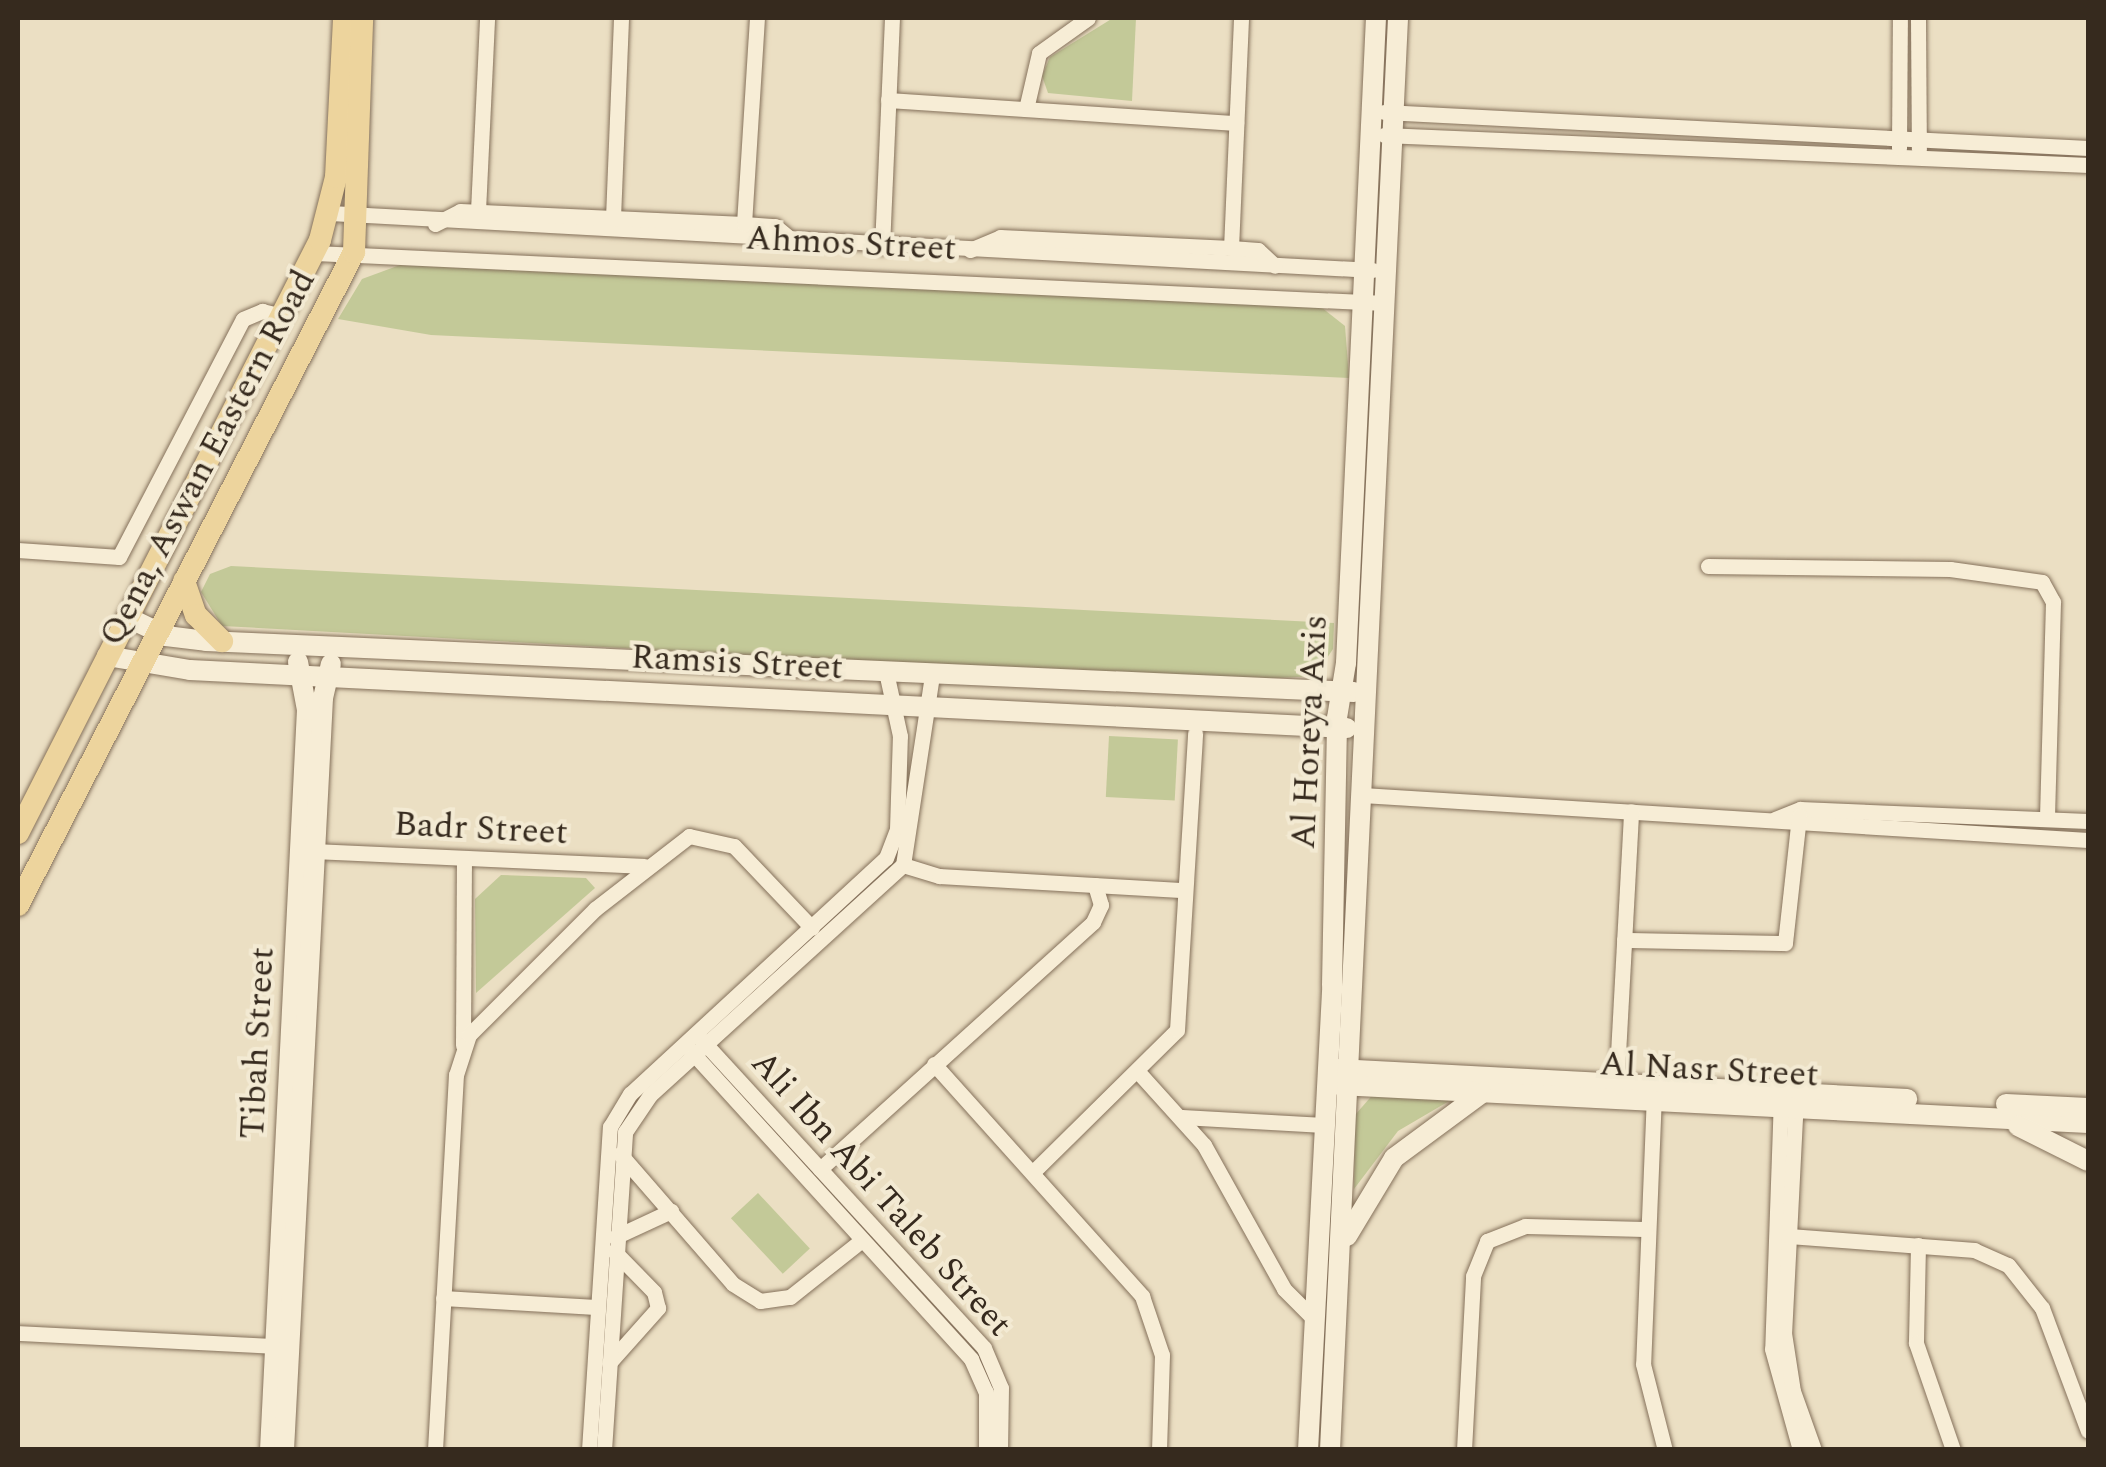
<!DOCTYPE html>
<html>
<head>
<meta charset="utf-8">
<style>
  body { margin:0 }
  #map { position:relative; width:2106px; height:1467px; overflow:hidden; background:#ebdfc3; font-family:Spectral,serif }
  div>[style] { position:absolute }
  .green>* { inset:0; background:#c3c998; transform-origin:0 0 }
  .roads { filter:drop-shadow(0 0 2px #85715b) drop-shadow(0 0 2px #85715b) }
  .street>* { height:15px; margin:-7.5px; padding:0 7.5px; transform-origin:7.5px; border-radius:7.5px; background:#f7edd6 }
  .secondary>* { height:20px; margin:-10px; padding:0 10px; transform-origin:10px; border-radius:10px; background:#f7edd6 }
  .primary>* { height:22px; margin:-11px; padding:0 11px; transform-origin:11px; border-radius:11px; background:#edd49d }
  span { translate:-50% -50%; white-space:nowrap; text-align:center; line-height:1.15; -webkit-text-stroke:8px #f3ead3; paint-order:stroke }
  .street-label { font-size:35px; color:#362a1e }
  .frame { position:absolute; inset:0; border:20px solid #362a1e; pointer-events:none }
</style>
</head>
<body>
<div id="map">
  <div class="green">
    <i style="clip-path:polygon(1113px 18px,1136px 18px,1132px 101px,1048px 93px,1042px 76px,1050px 57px)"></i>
    <i style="clip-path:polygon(400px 265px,1321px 307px,1345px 326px,1349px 378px,431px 335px,338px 319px,362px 279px)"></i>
    <i style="clip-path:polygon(231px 566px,1334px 623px,1333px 649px,1315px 676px,1225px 681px,222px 626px,201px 592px,210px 574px)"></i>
    <i style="left:1109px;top:736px;width:69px;height:61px;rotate:3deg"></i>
    <i style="clip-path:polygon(501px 875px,586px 878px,595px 888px,476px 993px,475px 899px)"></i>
    <i style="clip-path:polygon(1376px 1091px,1456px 1097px,1398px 1131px,1354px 1189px,1355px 1115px)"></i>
    <i style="left:758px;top:1193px;width:76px;height:37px;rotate:47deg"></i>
  </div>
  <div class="roads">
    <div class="street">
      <i style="left:1918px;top:18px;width:131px;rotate:89.6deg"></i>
      <i style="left:888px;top:100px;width:349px;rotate:3.8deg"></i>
      <i style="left:1026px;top:109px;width:57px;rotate:-76.9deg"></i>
      <i style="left:1039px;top:53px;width:60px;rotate:-35.5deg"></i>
      <i style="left:1384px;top:112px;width:705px;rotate:2.93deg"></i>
      <i style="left:1384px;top:135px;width:705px;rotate:2.44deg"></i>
      <i style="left:1899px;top:148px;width:130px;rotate:-89.6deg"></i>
      <i style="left:478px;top:211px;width:193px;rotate:-87.3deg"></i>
      <i style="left:330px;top:213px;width:1044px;rotate:3.13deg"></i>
      <i style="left:613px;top:218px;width:200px;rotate:-87.7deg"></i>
      <i style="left:435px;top:224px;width:28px;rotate:-27deg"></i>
      <i style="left:460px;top:211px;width:284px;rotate:2.6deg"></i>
      <i style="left:744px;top:224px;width:31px;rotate:4deg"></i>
      <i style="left:775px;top:226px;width:25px;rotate:40deg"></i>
      <i style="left:744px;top:224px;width:206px;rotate:-86.4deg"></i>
      <i style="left:882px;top:247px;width:229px;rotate:-87.5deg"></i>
      <i style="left:1231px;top:248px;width:230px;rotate:-87.5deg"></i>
      <i style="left:970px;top:250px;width:33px;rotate:-23deg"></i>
      <i style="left:1000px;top:237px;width:231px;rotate:2.7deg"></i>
      <i style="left:1231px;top:248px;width:27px;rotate:4deg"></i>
      <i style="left:1258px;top:250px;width:23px;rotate:43deg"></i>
      <i style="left:315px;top:253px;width:1071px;rotate:2.68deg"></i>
      <i style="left:18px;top:550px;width:101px;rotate:4deg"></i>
      <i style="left:119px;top:557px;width:268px;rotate:-62.5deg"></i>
      <i style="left:243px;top:319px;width:21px;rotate:-23deg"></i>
      <i style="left:262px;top:311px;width:21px;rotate:14deg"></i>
      <i style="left:1708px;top:566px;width:242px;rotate:0.7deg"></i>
      <i style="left:1950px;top:569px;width:93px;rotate:8deg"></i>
      <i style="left:2042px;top:582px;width:23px;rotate:61deg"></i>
      <i style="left:2053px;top:602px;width:216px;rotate:91.6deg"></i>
      <i style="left:1362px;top:795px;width:727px;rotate:3.55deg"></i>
      <i style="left:1775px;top:819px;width:27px;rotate:-22deg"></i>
      <i style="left:1800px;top:809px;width:288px;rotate:2.4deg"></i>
      <i style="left:315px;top:851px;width:329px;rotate:2.6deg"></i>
      <i style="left:903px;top:865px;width:38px;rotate:17deg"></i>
      <i style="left:939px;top:876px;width:246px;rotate:3.3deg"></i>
      <i style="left:1624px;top:940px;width:161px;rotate:1.1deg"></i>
      <i style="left:1785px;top:943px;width:128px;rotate:-83.7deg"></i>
      <i style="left:700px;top:1038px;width:420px;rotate:47.5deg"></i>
      <i style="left:984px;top:1348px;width:43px;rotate:67deg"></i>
      <i style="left:1001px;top:1388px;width:62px;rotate:90.9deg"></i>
      <i style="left:463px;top:1045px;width:187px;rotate:-89.7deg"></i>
      <i style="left:690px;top:1050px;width:418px;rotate:47.7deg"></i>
      <i style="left:971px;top:1359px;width:36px;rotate:66deg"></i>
      <i style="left:986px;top:1392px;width:58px;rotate:90deg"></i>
      <i style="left:934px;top:1064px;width:312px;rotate:48.1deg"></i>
      <i style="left:1142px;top:1296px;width:62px;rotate:71.3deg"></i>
      <i style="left:1162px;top:1355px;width:95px;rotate:91.8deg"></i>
      <i style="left:1140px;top:1074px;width:96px;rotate:48deg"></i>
      <i style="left:1204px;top:1145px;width:165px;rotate:60.9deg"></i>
      <i style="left:1284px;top:1289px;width:44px;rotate:45deg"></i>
      <i style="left:1616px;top:1091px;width:280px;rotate:-86.9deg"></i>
      <i style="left:1654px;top:1094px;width:270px;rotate:92.3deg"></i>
      <i style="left:1643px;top:1364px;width:89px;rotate:75.7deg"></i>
      <i style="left:1781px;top:1097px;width:252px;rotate:92deg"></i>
      <i style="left:1772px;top:1349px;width:105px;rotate:74.5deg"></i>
      <i style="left:1796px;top:1098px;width:235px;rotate:92.9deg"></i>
      <i style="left:1784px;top:1333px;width:59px;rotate:81.2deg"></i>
      <i style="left:1793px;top:1391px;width:63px;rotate:70.4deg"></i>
      <i style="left:1182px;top:1117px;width:142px;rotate:3.2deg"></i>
      <i style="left:620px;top:1154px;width:172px;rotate:49deg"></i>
      <i style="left:733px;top:1284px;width:32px;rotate:32deg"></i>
      <i style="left:760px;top:1301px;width:30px;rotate:-8deg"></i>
      <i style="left:790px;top:1297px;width:92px;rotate:-38.4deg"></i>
      <i style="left:820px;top:1169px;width:368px;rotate:-42.1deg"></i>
      <i style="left:1093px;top:922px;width:19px;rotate:-65deg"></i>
      <i style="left:1101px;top:905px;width:21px;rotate:-107deg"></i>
      <i style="left:1033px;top:1172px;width:202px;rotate:-44.6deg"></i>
      <i style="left:1177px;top:1030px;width:297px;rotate:-86.5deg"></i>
      <i style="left:1789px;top:1236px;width:186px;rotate:4.3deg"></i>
      <i style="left:1974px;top:1250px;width:37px;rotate:24deg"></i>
      <i style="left:2008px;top:1265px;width:55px;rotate:51.7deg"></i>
      <i style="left:2042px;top:1308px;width:131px;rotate:69.5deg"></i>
      <i style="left:615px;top:1237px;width:62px;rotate:-24.9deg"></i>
      <i style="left:1918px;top:1245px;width:98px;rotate:91.2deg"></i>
      <i style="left:1916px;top:1343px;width:113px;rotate:70.9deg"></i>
      <i style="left:443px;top:1298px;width:153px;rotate:3.4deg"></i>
      <i style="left:18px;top:1333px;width:257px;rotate:2.9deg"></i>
      <i style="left:609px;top:1363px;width:74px;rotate:-48.3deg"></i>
      <i style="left:658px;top:1308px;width:16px;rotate:-104deg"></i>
      <i style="left:654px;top:1292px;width:57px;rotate:-134.3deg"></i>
      <i style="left:435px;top:1450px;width:376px;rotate:-86.8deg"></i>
      <i style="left:456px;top:1075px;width:42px;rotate:-72deg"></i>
      <i style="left:469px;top:1035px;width:178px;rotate:-45deg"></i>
      <i style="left:595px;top:909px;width:119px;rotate:-37.8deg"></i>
      <i style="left:689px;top:836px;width:46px;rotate:12.5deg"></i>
      <i style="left:734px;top:846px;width:113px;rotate:46.4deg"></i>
      <i style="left:589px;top:1450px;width:324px;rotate:-86.3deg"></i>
      <i style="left:610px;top:1127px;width:39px;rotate:-59deg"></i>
      <i style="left:630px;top:1094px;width:348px;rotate:-42.7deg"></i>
      <i style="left:886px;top:858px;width:31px;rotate:-69deg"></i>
      <i style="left:897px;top:829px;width:93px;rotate:-88.2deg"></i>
      <i style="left:900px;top:736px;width:66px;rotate:-102.3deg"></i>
      <i style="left:604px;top:1450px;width:319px;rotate:-86.2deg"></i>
      <i style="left:625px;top:1132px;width:45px;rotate:-56deg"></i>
      <i style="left:650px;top:1095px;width:342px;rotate:-42.3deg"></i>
      <i style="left:903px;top:865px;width:192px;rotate:-81.3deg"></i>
      <i style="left:1464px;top:1450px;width:174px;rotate:-87deg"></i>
      <i style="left:1473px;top:1276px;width:38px;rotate:-68deg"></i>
      <i style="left:1487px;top:1241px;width:41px;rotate:-21.5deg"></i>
      <i style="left:1525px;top:1226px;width:121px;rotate:1.4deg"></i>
    </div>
    <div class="secondary">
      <i style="left:127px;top:617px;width:43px;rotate:26deg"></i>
      <i style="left:166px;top:636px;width:40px;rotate:7.1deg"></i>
      <i style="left:206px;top:641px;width:1149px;rotate:2.54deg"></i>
      <i style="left:107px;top:656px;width:84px;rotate:9.6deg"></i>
      <i style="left:190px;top:670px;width:1158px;rotate:2.87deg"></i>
      <i style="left:1337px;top:1069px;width:571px;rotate:3.01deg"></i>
      <i style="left:1339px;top:1085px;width:750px;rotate:2.9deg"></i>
      <i style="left:2006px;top:1104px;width:82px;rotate:2.8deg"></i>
      <i style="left:2018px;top:1126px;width:78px;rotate:26.6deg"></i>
      <i style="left:1347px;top:1236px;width:91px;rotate:-58.9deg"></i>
      <i style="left:1394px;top:1158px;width:109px;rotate:-36.5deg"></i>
      <i style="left:270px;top:1450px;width:741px;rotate:-87.14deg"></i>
      <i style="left:307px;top:710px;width:49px;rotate:-100.6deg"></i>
      <i style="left:284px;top:1450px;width:753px;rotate:-87.03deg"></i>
      <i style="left:323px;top:698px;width:35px;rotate:-77deg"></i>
      <i style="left:1308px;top:1450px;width:466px;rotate:-87deg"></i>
      <i style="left:1332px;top:985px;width:267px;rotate:-88.9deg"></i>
      <i style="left:1337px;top:718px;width:56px;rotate:-80.7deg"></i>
      <i style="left:1346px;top:663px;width:646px;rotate:-87.34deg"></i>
      <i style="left:1330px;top:1450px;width:1434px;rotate:-87.28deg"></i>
    </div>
    <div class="primary">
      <i style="left:184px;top:581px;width:36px;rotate:71deg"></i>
      <i style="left:196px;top:615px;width:37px;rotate:45deg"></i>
      <i style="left:18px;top:833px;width:665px;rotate:-63.01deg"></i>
      <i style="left:320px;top:240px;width:65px;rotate:-75.7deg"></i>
      <i style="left:336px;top:177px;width:159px;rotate:-87.1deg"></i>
      <i style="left:18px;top:905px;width:734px;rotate:-62.77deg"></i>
      <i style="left:354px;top:252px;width:234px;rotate:-88deg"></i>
    </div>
  </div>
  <div class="street-label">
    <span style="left:851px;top:244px;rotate:3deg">Ahmos Street</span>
    <span style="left:208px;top:458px;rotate:-62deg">Qena, Aswan Eastern Road</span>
    <span style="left:737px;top:663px;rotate:3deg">Ramsis Street</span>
    <span style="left:1310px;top:732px;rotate:-87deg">Al Horeya Axis</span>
    <span style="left:481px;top:829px;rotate:3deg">Badr Street</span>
    <span style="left:258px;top:1043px;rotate:-87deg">Tibah Street</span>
    <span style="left:1709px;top:1070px;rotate:3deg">Al Nasr Street</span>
    <span style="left:881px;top:1194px;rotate:48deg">Ali Ibn Abi Taleb Street</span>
  </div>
  <div class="frame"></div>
</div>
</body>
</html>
